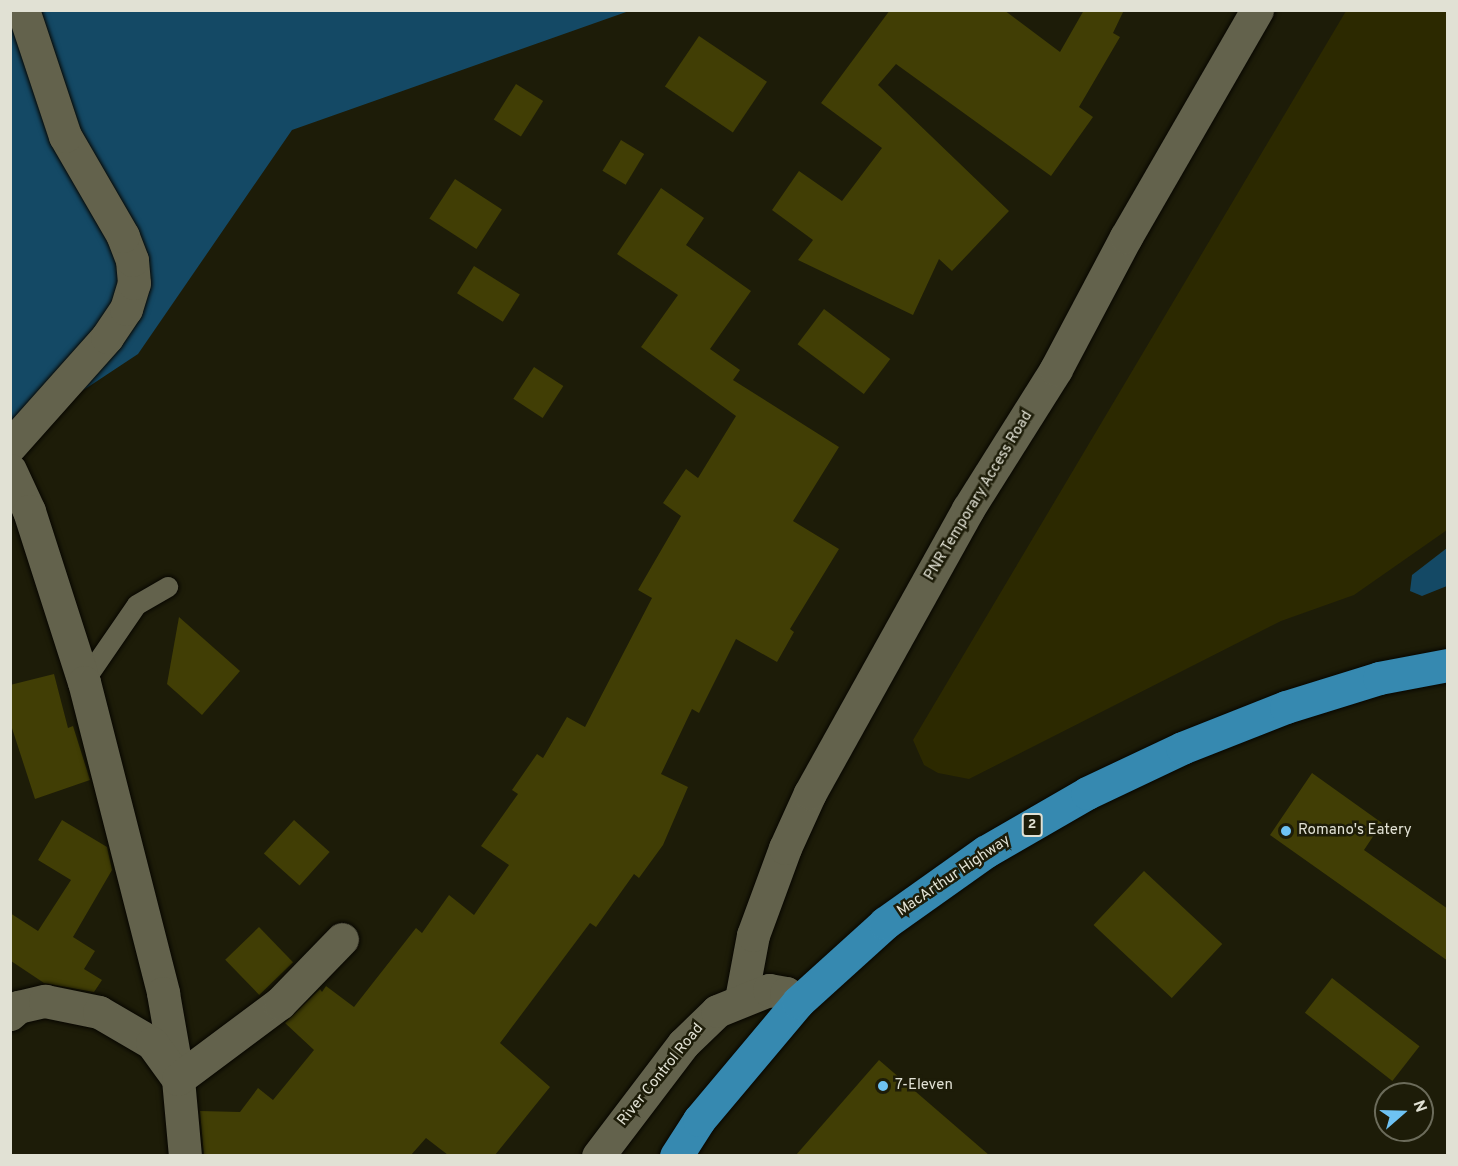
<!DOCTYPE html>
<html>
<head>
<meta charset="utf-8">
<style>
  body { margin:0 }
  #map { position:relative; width:1458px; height:1166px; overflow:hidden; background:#1d1c08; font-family:Overpass,sans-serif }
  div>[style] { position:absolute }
  .green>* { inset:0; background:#2c2900 }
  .water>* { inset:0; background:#144965 }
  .building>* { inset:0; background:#413e05; transform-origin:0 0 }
  .roads { filter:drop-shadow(0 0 2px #070600) drop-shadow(0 0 2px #070600) }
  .service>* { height:20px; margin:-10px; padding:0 10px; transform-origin:10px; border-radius:10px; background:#63624c }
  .minor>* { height:33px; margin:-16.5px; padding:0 16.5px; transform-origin:16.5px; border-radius:16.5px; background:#63624c }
  .secondary>* { height:33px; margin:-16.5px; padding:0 16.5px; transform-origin:16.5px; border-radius:16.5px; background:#63624c }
  .trunk>* { height:33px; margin:-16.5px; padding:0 16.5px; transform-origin:16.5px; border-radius:16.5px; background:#3689b0 }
  .dots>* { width:16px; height:16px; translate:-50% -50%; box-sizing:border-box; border:3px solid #1d1c08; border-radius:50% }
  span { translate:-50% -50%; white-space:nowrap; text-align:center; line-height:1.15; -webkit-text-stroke:5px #1d1c08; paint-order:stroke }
  .shield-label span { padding:2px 4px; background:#1d1c08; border:2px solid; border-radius:4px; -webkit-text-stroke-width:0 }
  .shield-label { font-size:14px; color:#e1e1d4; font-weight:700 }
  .street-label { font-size:15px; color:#e1e1d4 }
  .poi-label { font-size:15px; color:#e1e1d4 }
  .left { translate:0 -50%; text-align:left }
  .frame { position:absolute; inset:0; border:12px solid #e1e1d4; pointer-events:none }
  .north { position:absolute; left:1374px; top:1082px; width:60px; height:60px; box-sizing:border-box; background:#1d1c08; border:2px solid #6b6b5a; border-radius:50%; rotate:70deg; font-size:16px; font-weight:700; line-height:24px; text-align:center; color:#e1e1d4 }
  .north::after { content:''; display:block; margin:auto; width:21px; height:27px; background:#6ec2f3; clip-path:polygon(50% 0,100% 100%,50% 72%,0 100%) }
</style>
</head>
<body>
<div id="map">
  <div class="green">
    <i style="clip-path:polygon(1346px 11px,1447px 11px,1447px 530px,1354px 595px,1281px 621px,969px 779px,938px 773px,924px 765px,913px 740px)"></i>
  </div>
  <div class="water">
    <i style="clip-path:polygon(11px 11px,629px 11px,292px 130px,138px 354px,11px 438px)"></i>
    <i style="clip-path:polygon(1447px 548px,1447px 586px,1422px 596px,1410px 591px,1412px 575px)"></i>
  </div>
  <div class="building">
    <i style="clip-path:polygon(890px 10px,1004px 10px,1060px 52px,1084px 10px,1124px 10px,1113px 33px,1120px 37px,1079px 107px,1093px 117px,1051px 176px,896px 64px,878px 85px,1009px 211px,952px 271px,939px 259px,913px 315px,798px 260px,813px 240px,772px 210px,799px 171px,842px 201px,882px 148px,821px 103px)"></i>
    <i style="left:699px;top:36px;width:82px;height:61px;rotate:34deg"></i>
    <i style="left:516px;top:84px;width:32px;height:42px;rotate:32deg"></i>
    <i style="left:621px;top:140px;width:27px;height:36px;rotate:31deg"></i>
    <i style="left:455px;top:179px;width:56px;height:47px;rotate:33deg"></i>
    <i style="clip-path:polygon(661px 188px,704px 218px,686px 245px,751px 291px,710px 349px,740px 370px,733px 380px,839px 447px,793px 521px,839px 549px,790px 629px,794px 632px,777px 662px,736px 639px,699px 713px,692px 709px,661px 774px,688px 787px,663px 845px,639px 878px,634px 874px,596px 927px,590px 923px,500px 1043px,550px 1087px,495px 1155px,448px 1155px,426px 1138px,411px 1155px,204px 1155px,200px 1111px,240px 1112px,258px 1088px,273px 1100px,314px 1050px,285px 1023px,320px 989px,322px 992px,326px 986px,354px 1007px,416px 928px,422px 933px,449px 895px,474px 915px,509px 865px,481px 846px,518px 794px,512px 790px,537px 754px,543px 758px,567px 717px,585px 727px,652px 598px,638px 590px,681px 516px,663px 503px,686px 469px,698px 478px,736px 416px,641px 347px,678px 295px,617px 254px)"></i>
    <i style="left:474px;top:266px;width:54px;height:32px;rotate:32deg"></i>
    <i style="left:824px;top:309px;width:83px;height:44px;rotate:37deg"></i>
    <i style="left:534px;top:367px;width:35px;height:38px;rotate:33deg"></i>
    <i style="clip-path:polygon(179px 617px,240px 671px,202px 715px,167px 684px)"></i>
    <i style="clip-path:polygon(54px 674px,68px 728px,73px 726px,90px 780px,35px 799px,10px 722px,10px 685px)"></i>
    <i style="clip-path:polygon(1312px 773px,1382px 823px,1364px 850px,1448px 909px,1448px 961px,1270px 835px)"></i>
    <i style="clip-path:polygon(62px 820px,107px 847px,112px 870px,73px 937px,95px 951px,84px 969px,102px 980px,94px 992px,44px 983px,11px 961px,10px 913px,38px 931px,71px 880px,38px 860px)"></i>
    <i style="left:294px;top:820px;width:48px;height:45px;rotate:42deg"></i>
    <i style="left:1144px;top:871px;width:107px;height:74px;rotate:43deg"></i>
    <i style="left:259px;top:927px;width:49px;height:47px;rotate:46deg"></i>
    <i style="left:1332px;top:978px;width:111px;height:44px;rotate:38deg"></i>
    <i style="clip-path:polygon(879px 1060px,989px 1155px,796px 1155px)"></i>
  </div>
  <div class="roads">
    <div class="service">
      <i style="left:84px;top:682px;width:93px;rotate:-55.5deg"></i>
      <i style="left:137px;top:605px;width:36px;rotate:-30deg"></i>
    </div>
    <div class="minor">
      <i style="left:10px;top:446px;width:146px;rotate:-48.3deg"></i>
      <i style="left:107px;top:337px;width:34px;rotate:-56deg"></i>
      <i style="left:126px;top:309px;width:27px;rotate:-73deg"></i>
      <i style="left:134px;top:283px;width:23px;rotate:-95deg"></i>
      <i style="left:132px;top:260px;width:26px;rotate:-111deg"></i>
      <i style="left:123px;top:236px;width:116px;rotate:-120.1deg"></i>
      <i style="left:65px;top:136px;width:133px;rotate:-108.4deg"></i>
      <i style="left:10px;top:470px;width:45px;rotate:65.1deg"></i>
      <i style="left:29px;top:511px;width:180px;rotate:72.2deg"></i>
      <i style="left:84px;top:682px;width:321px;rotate:75.7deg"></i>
      <i style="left:163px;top:993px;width:87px;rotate:80.1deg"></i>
      <i style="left:178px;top:1079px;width:77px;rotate:84.8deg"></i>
      <i style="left:741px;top:999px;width:65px;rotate:-79.4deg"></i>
      <i style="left:753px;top:935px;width:93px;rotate:-69.8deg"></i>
      <i style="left:785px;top:848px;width:60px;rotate:-65.6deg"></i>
      <i style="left:810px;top:793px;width:325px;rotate:-60.9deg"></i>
      <i style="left:968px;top:509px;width:165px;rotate:-57.8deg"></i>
      <i style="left:1056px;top:369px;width:149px;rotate:-62.1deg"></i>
      <i style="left:1126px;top:237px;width:262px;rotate:-60deg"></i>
      <i style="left:10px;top:1014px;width:11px;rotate:-41deg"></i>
      <i style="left:18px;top:1007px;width:28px;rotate:-13deg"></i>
      <i style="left:45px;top:1001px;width:55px;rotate:11.5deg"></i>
      <i style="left:99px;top:1012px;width:61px;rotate:30.3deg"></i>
      <i style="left:152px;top:1043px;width:44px;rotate:54.2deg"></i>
      <i style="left:178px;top:1079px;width:127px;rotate:-36.7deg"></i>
      <i style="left:280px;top:1003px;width:89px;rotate:-45.9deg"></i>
    </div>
    <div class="secondary">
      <i style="left:598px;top:1156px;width:141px;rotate:-52.8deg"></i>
      <i style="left:683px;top:1044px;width:47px;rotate:-44.1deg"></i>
      <i style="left:717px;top:1011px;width:56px;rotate:-22deg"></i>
      <i style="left:769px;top:990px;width:17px;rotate:10deg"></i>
      <i style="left:786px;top:993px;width:15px;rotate:37deg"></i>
    </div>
    <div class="trunk">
      <i style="left:676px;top:1156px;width:43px;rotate:-57.4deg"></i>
      <i style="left:699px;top:1120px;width:154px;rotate:-50deg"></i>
      <i style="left:798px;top:1002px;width:118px;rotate:-42.2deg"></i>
      <i style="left:885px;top:923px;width:123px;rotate:-35.4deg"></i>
      <i style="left:985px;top:852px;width:118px;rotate:-30deg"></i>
      <i style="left:1087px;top:793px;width:105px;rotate:-25.3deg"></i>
      <i style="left:1182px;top:748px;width:112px;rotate:-21.5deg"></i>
      <i style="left:1286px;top:707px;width:97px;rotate:-17.3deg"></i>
      <i style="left:1379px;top:678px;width:70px;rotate:-10.7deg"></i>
    </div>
  </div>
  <div class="dots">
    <i style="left:1286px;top:831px;background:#6ec2f3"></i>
    <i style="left:883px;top:1086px;background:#6ec2f3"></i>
  </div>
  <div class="shield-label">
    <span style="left:1032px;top:825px">2</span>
  </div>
  <div class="street-label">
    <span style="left:979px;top:496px;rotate:-59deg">PNR Temporary Access Road</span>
    <span style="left:954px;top:876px;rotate:-34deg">MacArthur Highway</span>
    <span style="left:661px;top:1075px;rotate:-51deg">River Control Road</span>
  </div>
  <div class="poi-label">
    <span class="left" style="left:1298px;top:831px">Romano's Eatery</span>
    <span class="left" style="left:895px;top:1086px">7-Eleven</span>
  </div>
  <div class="frame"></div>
  <div class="north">N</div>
</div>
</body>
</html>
